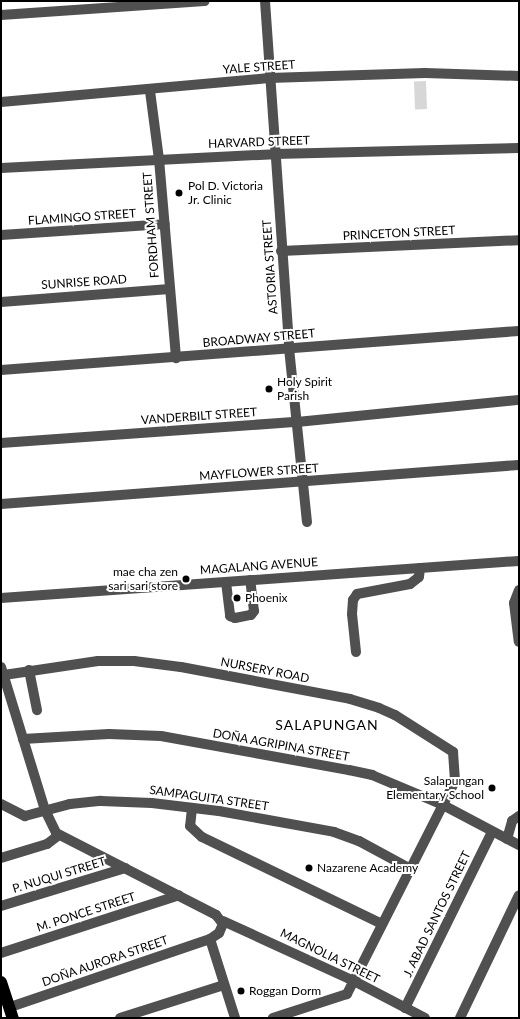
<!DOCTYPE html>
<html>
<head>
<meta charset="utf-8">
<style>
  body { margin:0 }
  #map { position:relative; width:520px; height:1019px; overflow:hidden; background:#fff; font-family:Lato,sans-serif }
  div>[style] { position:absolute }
  .green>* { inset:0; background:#d7d7d7; transform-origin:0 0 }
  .minor>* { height:10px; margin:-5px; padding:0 5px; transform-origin:5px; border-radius:5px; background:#505050 }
  .highway>* { height:12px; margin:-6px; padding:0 6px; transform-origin:6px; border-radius:6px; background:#000 }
  .dots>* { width:11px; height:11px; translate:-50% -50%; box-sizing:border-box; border:2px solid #fff; border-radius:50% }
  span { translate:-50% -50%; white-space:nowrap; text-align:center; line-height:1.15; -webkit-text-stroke:4px #fff; paint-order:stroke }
  .street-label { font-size:12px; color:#000 }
  .poi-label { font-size:12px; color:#000 }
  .left { translate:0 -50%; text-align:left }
  .right { translate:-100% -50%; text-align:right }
  .quarter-label { font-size:14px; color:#000; letter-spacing:1px }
  .frame { position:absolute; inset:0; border:2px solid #000; pointer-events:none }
</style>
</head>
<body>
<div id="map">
  <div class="green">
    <i style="left:426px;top:81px;width:28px;height:12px;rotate:88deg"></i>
  </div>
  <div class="minor">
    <i style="left:265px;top:1px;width:348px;rotate:86deg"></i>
    <i style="left:289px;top:348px;width:175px;rotate:84.1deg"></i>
    <i style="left:1px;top:15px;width:204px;rotate:-3.9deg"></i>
    <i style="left:150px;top:91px;width:69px;rotate:82.5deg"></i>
    <i style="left:159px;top:159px;width:200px;rotate:85.1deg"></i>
    <i style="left:1px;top:102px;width:269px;rotate:-5.1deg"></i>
    <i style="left:269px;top:78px;width:156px;rotate:-1.8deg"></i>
    <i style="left:425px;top:73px;width:94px;rotate:1.8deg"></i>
    <i style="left:1px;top:168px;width:274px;rotate:-2.9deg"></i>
    <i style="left:275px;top:154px;width:244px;rotate:-1.4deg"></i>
    <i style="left:1px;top:235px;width:164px;rotate:-3.8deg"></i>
    <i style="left:281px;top:251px;width:238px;rotate:-2.6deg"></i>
    <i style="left:1px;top:302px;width:169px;rotate:-4.4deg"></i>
    <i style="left:1px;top:370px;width:519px;rotate:-4.31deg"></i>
    <i style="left:1px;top:443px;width:297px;rotate:-4.1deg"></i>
    <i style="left:297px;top:422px;width:223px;rotate:-5.7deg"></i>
    <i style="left:1px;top:504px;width:519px;rotate:-4.31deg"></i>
    <i style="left:226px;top:582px;width:34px;rotate:83deg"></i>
    <i style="left:230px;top:616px;width:5px;rotate:22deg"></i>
    <i style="left:235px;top:618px;width:16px;rotate:-11deg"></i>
    <i style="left:251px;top:615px;width:5px;rotate:-53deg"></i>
    <i style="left:254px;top:611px;width:31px;rotate:-97deg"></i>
    <i style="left:519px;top:590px;width:14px;rotate:111deg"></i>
    <i style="left:514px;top:603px;width:39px;rotate:83deg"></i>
    <i style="left:1px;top:598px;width:519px;rotate:-4.09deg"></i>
    <i style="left:356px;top:652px;width:38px;rotate:-96deg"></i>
    <i style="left:352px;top:614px;width:14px;rotate:-86deg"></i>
    <i style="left:353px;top:600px;width:7px;rotate:-56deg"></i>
    <i style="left:357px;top:594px;width:54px;rotate:-10.7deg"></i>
    <i style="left:410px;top:584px;width:11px;rotate:-38deg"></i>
    <i style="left:419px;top:577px;width:9px;rotate:-84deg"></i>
    <i style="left:1px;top:667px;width:150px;rotate:72.9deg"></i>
    <i style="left:45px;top:810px;width:25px;rotate:64deg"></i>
    <i style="left:56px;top:833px;width:180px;rotate:27.1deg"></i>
    <i style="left:216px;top:915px;width:11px;rotate:52deg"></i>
    <i style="left:223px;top:924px;width:10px;rotate:114deg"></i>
    <i style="left:219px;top:933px;width:11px;rotate:146deg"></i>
    <i style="left:210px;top:939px;width:211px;rotate:161.2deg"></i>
    <i style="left:29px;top:670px;width:41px;rotate:78.7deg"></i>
    <i style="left:4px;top:675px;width:95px;rotate:-8.5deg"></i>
    <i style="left:98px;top:661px;width:36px"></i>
    <i style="left:134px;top:661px;width:47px;rotate:7.3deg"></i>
    <i style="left:181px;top:667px;width:172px;rotate:10.7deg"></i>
    <i style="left:350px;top:699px;width:30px;rotate:17deg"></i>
    <i style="left:379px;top:708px;width:17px;rotate:24deg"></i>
    <i style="left:395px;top:715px;width:69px;rotate:32.5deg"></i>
    <i style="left:453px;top:752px;width:29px;rotate:86deg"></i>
    <i style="left:455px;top:781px;width:239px;rotate:116.9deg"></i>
    <i style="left:347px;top:994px;width:78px;rotate:162deg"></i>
    <i style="left:23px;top:739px;width:86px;rotate:-3.3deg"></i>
    <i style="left:109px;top:734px;width:52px;rotate:2.2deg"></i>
    <i style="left:161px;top:736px;width:191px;rotate:10.3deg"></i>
    <i style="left:349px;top:770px;width:24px;rotate:12deg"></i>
    <i style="left:372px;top:775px;width:77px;rotate:22.9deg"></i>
    <i style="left:443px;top:805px;width:86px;rotate:27.8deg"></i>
    <i style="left:1px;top:804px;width:27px;rotate:27deg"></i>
    <i style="left:25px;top:816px;width:47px;rotate:-14.9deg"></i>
    <i style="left:70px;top:804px;width:31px;rotate:-6deg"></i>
    <i style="left:101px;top:801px;width:51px;rotate:2.2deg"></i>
    <i style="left:152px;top:803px;width:67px;rotate:6.8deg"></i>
    <i style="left:219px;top:811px;width:117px;rotate:10.3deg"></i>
    <i style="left:334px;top:832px;width:27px;rotate:20deg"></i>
    <i style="left:359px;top:841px;width:57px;rotate:28.4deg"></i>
    <i style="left:192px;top:808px;width:18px;rotate:96deg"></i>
    <i style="left:190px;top:826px;width:16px;rotate:43deg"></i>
    <i style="left:202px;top:837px;width:200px;rotate:25.8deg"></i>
    <i style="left:507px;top:839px;width:19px;rotate:-74deg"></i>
    <i style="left:512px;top:821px;width:9px;rotate:-36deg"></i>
    <i style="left:1px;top:858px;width:48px;rotate:-16.9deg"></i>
    <i style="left:47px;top:844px;width:15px;rotate:-37deg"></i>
    <i style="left:1px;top:906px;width:130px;rotate:-17deg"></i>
    <i style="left:223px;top:921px;width:144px;rotate:24.6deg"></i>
    <i style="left:354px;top:981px;width:80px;rotate:27.5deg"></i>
    <i style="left:210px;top:939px;width:83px;rotate:72.4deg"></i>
    <i style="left:1px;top:953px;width:187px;rotate:-18deg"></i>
    <i style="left:405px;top:1008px;width:196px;rotate:-63.7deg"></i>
    <i style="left:120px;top:1018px;width:109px;rotate:-17.6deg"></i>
    <i style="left:460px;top:1018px;width:136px;rotate:-64.4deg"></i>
  </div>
  <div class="highway">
    <i style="left:1px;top:982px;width:38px;rotate:72deg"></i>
  </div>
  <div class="dots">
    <i style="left:179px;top:193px;background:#000"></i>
    <i style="left:269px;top:389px;background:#000"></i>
    <i style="left:186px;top:579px;background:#000"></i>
    <i style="left:237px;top:598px;background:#000"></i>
    <i style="left:492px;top:788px;background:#000"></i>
    <i style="left:309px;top:868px;background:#000"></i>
    <i style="left:241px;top:991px;background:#000"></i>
  </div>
  <div class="street-label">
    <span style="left:259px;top:67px;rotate:-4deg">YALE STREET</span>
    <span style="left:259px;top:142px;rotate:-2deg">HARVARD STREET</span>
    <span style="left:82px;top:217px;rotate:-4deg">FLAMINGO STREET</span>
    <span style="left:151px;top:225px;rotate:-94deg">FORDHAM STREET</span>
    <span style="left:399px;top:233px;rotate:-3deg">PRINCETON STREET</span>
    <span style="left:270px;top:267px;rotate:-94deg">ASTORIA STREET</span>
    <span style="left:84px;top:282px;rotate:-4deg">SUNRISE ROAD</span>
    <span style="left:259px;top:338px;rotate:-5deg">BROADWAY STREET</span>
    <span style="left:199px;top:416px;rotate:-4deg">VANDERBILT STREET</span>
    <span style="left:259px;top:472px;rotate:-4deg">MAYFLOWER STREET</span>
    <span style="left:259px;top:566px;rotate:-4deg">MAGALANG AVENUE</span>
    <span style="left:265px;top:670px;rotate:11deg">NURSERY ROAD</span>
    <span style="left:281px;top:745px;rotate:10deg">DOÑA AGRIPINA STREET</span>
    <span style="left:209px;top:798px;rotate:8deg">SAMPAGUITA STREET</span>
    <span style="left:59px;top:875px;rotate:-17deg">P. NUQUI STREET</span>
    <span style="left:86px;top:912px;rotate:-18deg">M. PONCE STREET</span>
    <span style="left:437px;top:914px;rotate:-64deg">J. ABAD SANTOS STREET</span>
    <span style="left:330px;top:956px;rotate:26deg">MAGNOLIA STREET</span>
    <span style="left:105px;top:961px;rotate:-19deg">DOÑA AURORA STREET</span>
  </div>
  <div class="poi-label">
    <span class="left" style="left:188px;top:193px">Pol D. Victoria<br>Jr. Clinic</span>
    <span class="left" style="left:277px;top:389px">Holy Spirit<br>Parish</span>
    <span class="right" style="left:178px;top:579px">mae cha zen<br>sari sari store</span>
    <span class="left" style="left:245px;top:598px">Phoenix</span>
    <span class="right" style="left:484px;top:788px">Salapungan<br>Elementary School</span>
    <span class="left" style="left:317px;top:868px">Nazarene Academy</span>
    <span class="left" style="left:249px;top:991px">Roggan Dorm</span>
  </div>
  <div class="quarter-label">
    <span style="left:327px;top:725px">SALAPUNGAN</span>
  </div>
  <div class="frame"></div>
</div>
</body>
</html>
